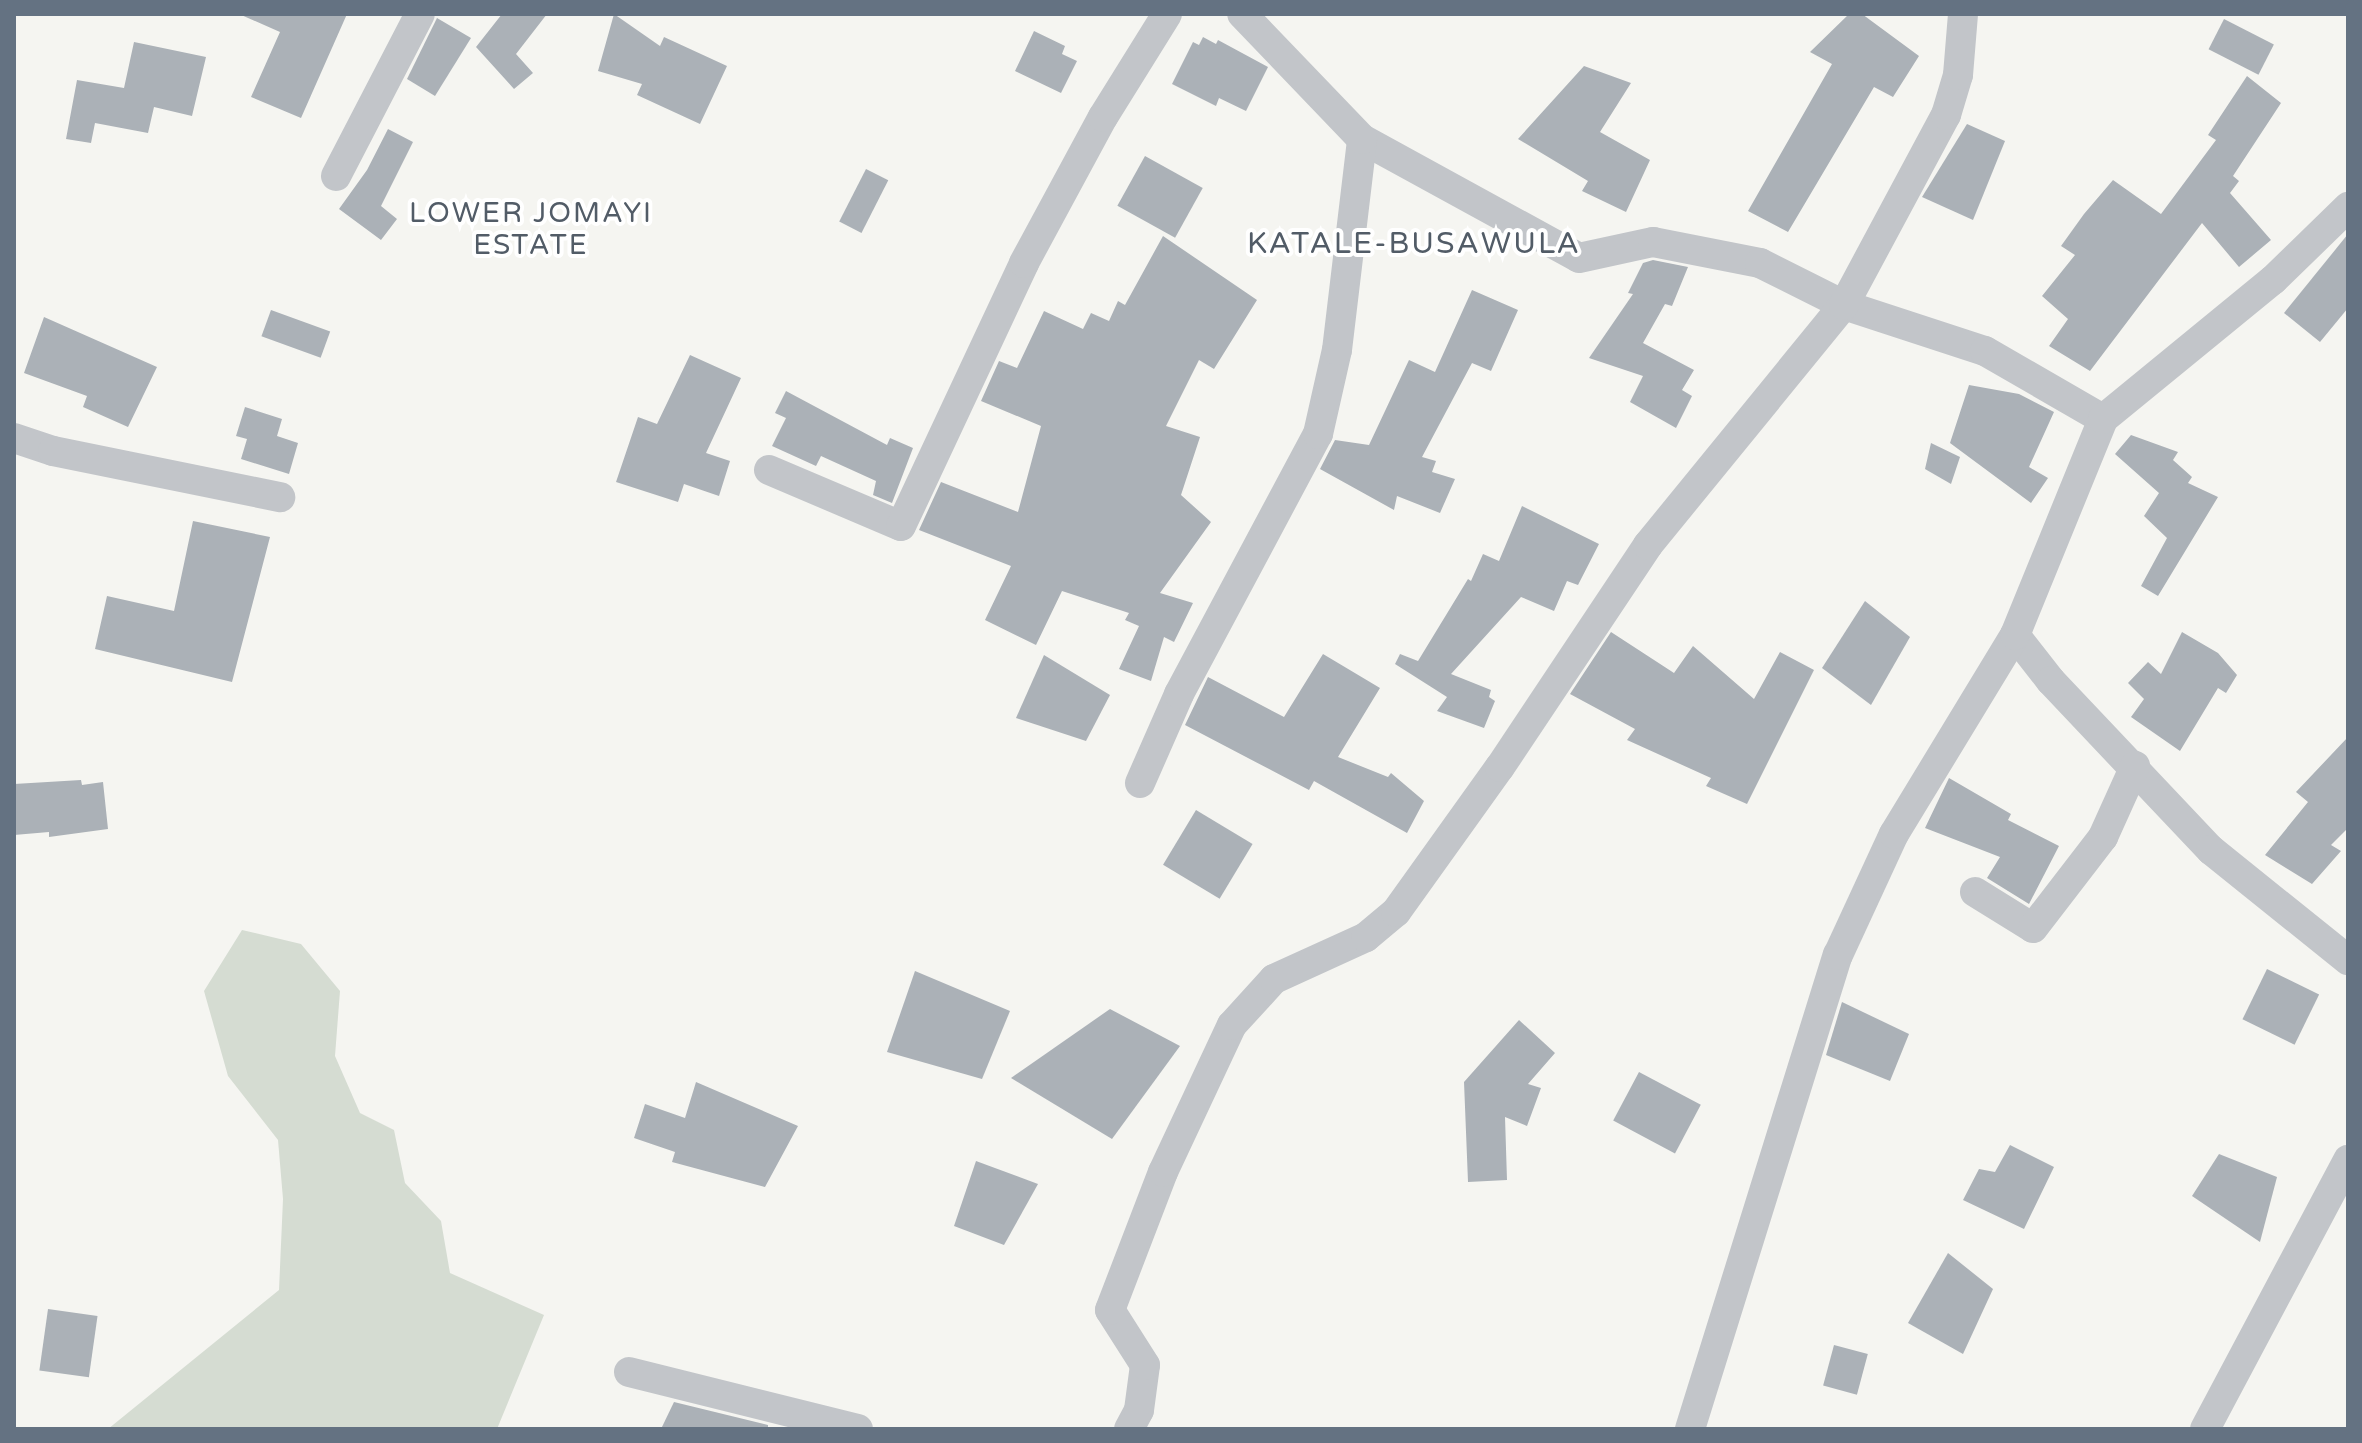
<!DOCTYPE html>
<html>
<head>
<meta charset="utf-8">
<style>
  body { margin:0 }
  #map { position:relative; width:2362px; height:1443px; overflow:hidden; background:#f5f5f1; font-family:"Varela Round",sans-serif }
  div>[style] { position:absolute }
  .green>* { inset:0; background:#d5dcd2 }
  .building>* { inset:0; background:#abb1b7; transform-origin:0 0 }
  .minor>* { height:30px; margin:-15px; padding:0 15px; transform-origin:15px; border-radius:15px; background:#c2c5c9 }
  span { translate:-50% -50%; white-space:nowrap; text-align:center; line-height:1.15; -webkit-text-stroke:8px #fff; paint-order:stroke }
  .neighbourhood-label { font-size:28px; color:#525c67; letter-spacing:2px }
  .quarter-label { font-size:30px; color:#525c67; letter-spacing:2px }
  .frame { position:absolute; inset:0; border:16px solid #647282; pointer-events:none }
</style>
</head>
<body>
<div id="map">
  <div class="green">
    <i style="clip-path:polygon(242px 930px,301px 944px,340px 991px,335px 1056px,360px 1113px,394px 1130px,405px 1183px,441px 1221px,450px 1273px,544px 1315px,497px 1429px,108px 1429px,279px 1290px,283px 1199px,278px 1140px,228px 1076px,204px 991px)"></i>
  </div>
  <div class="building">
    <i style="clip-path:polygon(239px 14px,347px 14px,301px 118px,251px 97px,280px 32px)"></i>
    <i style="clip-path:polygon(502px 14px,547px 14px,516px 54px,533px 73px,514px 89px,476px 47px)"></i>
    <i style="clip-path:polygon(614px 14px,660px 46px,664px 37px,727px 66px,700px 124px,637px 95px,642px 84px,598px 71px)"></i>
    <i style="clip-path:polygon(1849px 14px,1862px 14px,1919px 56px,1893px 97px,1874px 87px,1788px 232px,1748px 211px,1832px 64px,1810px 52px)"></i>
    <i style="clip-path:polygon(437px 18px,471px 38px,435px 96px,407px 79px)"></i>
    <i style="left:2224px;top:19px;width:56px;height:34px;rotate:27deg"></i>
    <i style="clip-path:polygon(1034px 31px,1065px 46px,1062px 54px,1077px 61px,1061px 93px,1015px 71px)"></i>
    <i style="clip-path:polygon(1203px 37px,1216px 44px,1218px 40px,1268px 67px,1246px 111px,1219px 98px,1216px 106px,1172px 84px,1193px 42px,1199px 45px)"></i>
    <i style="clip-path:polygon(134px 42px,206px 57px,192px 116px,154px 107px,148px 133px,95px 123px,91px 143px,66px 139px,77px 80px,124px 88px)"></i>
    <i style="clip-path:polygon(1584px 66px,1631px 83px,1600px 132px,1650px 160px,1626px 212px,1582px 191px,1588px 181px,1518px 139px)"></i>
    <i style="clip-path:polygon(2247px 76px,2281px 103px,2233px 176px,2239px 181px,2230px 193px,2271px 240px,2239px 267px,2202px 223px,2090px 371px,2049px 346px,2068px 319px,2042px 296px,2075px 255px,2061px 246px,2084px 214px,2113px 180px,2161px 214px,2216px 140px,2208px 135px)"></i>
    <i style="clip-path:polygon(1967px 124px,2005px 141px,1973px 220px,1922px 197px)"></i>
    <i style="clip-path:polygon(388px 129px,413px 142px,381px 206px,397px 219px,381px 240px,339px 209px,367px 170px)"></i>
    <i style="left:1145px;top:156px;width:66px;height:57px;rotate:29deg"></i>
    <i style="left:866px;top:169px;width:25px;height:59px;rotate:27deg"></i>
    <i style="clip-path:polygon(2348px 234px,2348px 308px,2320px 342px,2284px 313px)"></i>
    <i style="clip-path:polygon(1163px 236px,1257px 300px,1214px 369px,1199px 360px,1166px 426px,1200px 437px,1181px 495px,1211px 522px,1160px 593px,1193px 603px,1174px 642px,1164px 637px,1151px 681px,1119px 669px,1139px 626px,1125px 620px,1129px 613px,1062px 591px,1036px 645px,985px 620px,1011px 566px,919px 530px,941px 482px,1018px 512px,1041px 426px,981px 401px,999px 361px,1017px 368px,1044px 311px,1083px 329px,1091px 313px,1109px 321px,1118px 301px,1125px 305px)"></i>
    <i style="clip-path:polygon(1653px 260px,1688px 267px,1672px 306px,1665px 304px,1643px 343px,1694px 370px,1682px 390px,1692px 396px,1676px 428px,1630px 402px,1643px 376px,1589px 358px,1633px 294px,1628px 293px,1643px 263px)"></i>
    <i style="clip-path:polygon(1472px 290px,1518px 310px,1491px 371px,1472px 363px,1422px 457px,1436px 461px,1432px 472px,1455px 479px,1440px 513px,1397px 496px,1394px 510px,1320px 469px,1335px 440px,1369px 445px,1409px 360px,1435px 372px)"></i>
    <i style="left:271px;top:310px;width:63px;height:28px;rotate:20deg"></i>
    <i style="clip-path:polygon(44px 317px,157px 367px,128px 427px,83px 407px,87px 396px,24px 373px)"></i>
    <i style="clip-path:polygon(690px 355px,741px 378px,706px 453px,730px 461px,719px 496px,684px 484px,678px 502px,616px 482px,638px 417px,657px 424px)"></i>
    <i style="clip-path:polygon(1969px 385px,2019px 394px,2054px 412px,2029px 467px,2048px 478px,2031px 503px,1950px 443px)"></i>
    <i style="clip-path:polygon(786px 391px,887px 445px,890px 438px,913px 448px,892px 503px,873px 495px,876px 481px,821px 456px,816px 466px,772px 446px,786px 418px,775px 413px)"></i>
    <i style="clip-path:polygon(245px 407px,282px 419px,277px 436px,298px 443px,289px 474px,241px 459px,247px 439px,236px 436px)"></i>
    <i style="clip-path:polygon(2131px 435px,2178px 452px,2173px 460px,2192px 477px,2188px 483px,2218px 497px,2158px 596px,2141px 586px,2167px 538px,2144px 516px,2159px 493px,2115px 454px)"></i>
    <i style="clip-path:polygon(1931px 443px,1960px 457px,1951px 484px,1925px 469px)"></i>
    <i style="clip-path:polygon(1522px 506px,1599px 544px,1578px 585px,1567px 581px,1554px 611px,1521px 597px,1451px 674px,1491px 690px,1489px 697px,1495px 701px,1484px 728px,1437px 711px,1447px 697px,1395px 664px,1400px 654px,1418px 661px,1468px 579px,1471px 581px,1483px 554px,1499px 561px)"></i>
    <i style="clip-path:polygon(193px 521px,270px 537px,232px 682px,95px 649px,107px 596px,174px 611px)"></i>
    <i style="clip-path:polygon(1865px 601px,1910px 637px,1871px 705px,1822px 668px)"></i>
    <i style="clip-path:polygon(1611px 632px,1674px 673px,1693px 646px,1754px 699px,1780px 652px,1814px 670px,1747px 804px,1706px 786px,1711px 778px,1627px 740px,1635px 729px,1570px 694px)"></i>
    <i style="clip-path:polygon(2182px 632px,2218px 653px,2237px 675px,2226px 693px,2218px 688px,2180px 751px,2131px 717px,2144px 699px,2128px 683px,2148px 662px,2161px 674px)"></i>
    <i style="clip-path:polygon(1323px 654px,1380px 688px,1338px 757px,1388px 777px,1391px 773px,1424px 801px,1407px 833px,1314px 781px,1309px 790px,1185px 725px,1208px 677px,1284px 717px)"></i>
    <i style="clip-path:polygon(1044px 655px,1110px 695px,1086px 741px,1016px 718px)"></i>
    <i style="clip-path:polygon(2348px 737px,2348px 828px,2331px 845px,2341px 851px,2312px 884px,2265px 855px,2308px 802px,2296px 792px)"></i>
    <i style="clip-path:polygon(1949px 778px,2011px 814px,2008px 820px,2059px 846px,2029px 904px,1987px 878px,2000px 857px,1925px 828px)"></i>
    <i style="clip-path:polygon(81px 780px,82px 785px,103px 782px,108px 829px,49px 837px,49px 832px,14px 835px,14px 784px)"></i>
    <i style="left:1196px;top:810px;width:66px;height:64px;rotate:31deg"></i>
    <i style="left:2267px;top:969px;width:58px;height:56px;rotate:26deg"></i>
    <i style="clip-path:polygon(915px 971px,1010px 1011px,982px 1079px,887px 1052px)"></i>
    <i style="clip-path:polygon(1842px 1002px,1909px 1034px,1890px 1081px,1826px 1055px)"></i>
    <i style="clip-path:polygon(1110px 1009px,1180px 1046px,1112px 1139px,1011px 1078px)"></i>
    <i style="clip-path:polygon(1519px 1020px,1555px 1053px,1528px 1084px,1541px 1088px,1527px 1126px,1505px 1117px,1507px 1180px,1468px 1182px,1464px 1082px)"></i>
    <i style="left:1639px;top:1072px;width:70px;height:55px;rotate:28deg"></i>
    <i style="clip-path:polygon(696px 1082px,798px 1126px,765px 1187px,672px 1162px,675px 1152px,634px 1138px,645px 1104px,685px 1118px)"></i>
    <i style="clip-path:polygon(2010px 1145px,2054px 1167px,2024px 1229px,1963px 1200px,1979px 1169px,1995px 1172px)"></i>
    <i style="clip-path:polygon(2219px 1154px,2277px 1177px,2260px 1242px,2192px 1196px)"></i>
    <i style="clip-path:polygon(976px 1161px,1038px 1184px,1004px 1245px,954px 1226px)"></i>
    <i style="clip-path:polygon(1948px 1253px,1993px 1289px,1963px 1354px,1908px 1323px)"></i>
    <i style="left:48px;top:1309px;width:50px;height:62px;rotate:8deg"></i>
    <i style="left:1834px;top:1345px;width:35px;height:42px;rotate:15deg"></i>
    <i style="clip-path:polygon(674px 1402px,768px 1425px,768px 1429px,661px 1429px)"></i>
  </div>
  <div class="minor">
    <i style="left:1362px;top:139px;width:247px;rotate:28.7deg"></i>
    <i style="left:1579px;top:258px;width:76px;rotate:-12.2deg"></i>
    <i style="left:1653px;top:242px;width:109px;rotate:11.1deg"></i>
    <i style="left:1760px;top:263px;width:94px;rotate:26.6deg"></i>
    <i style="left:1844px;top:305px;width:148px;rotate:18.1deg"></i>
    <i style="left:1985px;top:351px;width:136px;rotate:30deg"></i>
    <i style="left:336px;top:176px;width:182px;rotate:-62.6deg"></i>
    <i style="left:14px;top:438px;width:41px;rotate:18.4deg"></i>
    <i style="left:53px;top:451px;width:232px;rotate:11.5deg"></i>
    <i style="left:769px;top:470px;width:143px;rotate:23deg"></i>
    <i style="left:901px;top:526px;width:290px;rotate:-64.9deg"></i>
    <i style="left:1024px;top:263px;width:166px;rotate:-61.6deg"></i>
    <i style="left:1103px;top:117px;width:121px;rotate:-58.1deg"></i>
    <i style="left:2015px;top:635px;width:58px;rotate:52deg"></i>
    <i style="left:2051px;top:681px;width:233px;rotate:46.6deg"></i>
    <i style="left:2211px;top:850px;width:176px;rotate:38.8deg"></i>
    <i style="left:1140px;top:783px;width:97px;rotate:-66.3deg"></i>
    <i style="left:1179px;top:694px;width:295px;rotate:-61.9deg"></i>
    <i style="left:1318px;top:434px;width:86px;rotate:-77.3deg"></i>
    <i style="left:1337px;top:350px;width:212px;rotate:-83.2deg"></i>
    <i style="left:1362px;top:139px;width:173px;rotate:-133.8deg"></i>
    <i style="left:1975px;top:892px;width:68px;rotate:31.8deg"></i>
    <i style="left:2033px;top:928px;width:115px;rotate:-52.4deg"></i>
    <i style="left:2103px;top:837px;width:78px;rotate:-65.7deg"></i>
    <i style="left:629px;top:1372px;width:236px;rotate:14deg"></i>
    <i style="left:1129px;top:1429px;width:21px;rotate:-62deg"></i>
    <i style="left:1139px;top:1410px;width:45px;rotate:-82.4deg"></i>
    <i style="left:1145px;top:1365px;width:65px;rotate:-122.5deg"></i>
    <i style="left:1110px;top:1310px;width:148px;rotate:-69deg"></i>
    <i style="left:1163px;top:1172px;width:162px;rotate:-64.9deg"></i>
    <i style="left:1232px;top:1025px;width:62px;rotate:-47.6deg"></i>
    <i style="left:1274px;top:979px;width:101px;rotate:-24.5deg"></i>
    <i style="left:1366px;top:937px;width:39px;rotate:-40deg"></i>
    <i style="left:1396px;top:912px;width:178px;rotate:-54.4deg"></i>
    <i style="left:1500px;top:767px;width:267px;rotate:-56.3deg"></i>
    <i style="left:1648px;top:545px;width:310px;rotate:-50.8deg"></i>
    <i style="left:1844px;top:305px;width:216px;rotate:-61.8deg"></i>
    <i style="left:1946px;top:115px;width:42px;rotate:-73.3deg"></i>
    <i style="left:1958px;top:75px;width:61px;rotate:-85.3deg"></i>
    <i style="left:1690px;top:1429px;width:497px;rotate:-72.7deg"></i>
    <i style="left:1838px;top:955px;width:133px;rotate:-65.2deg"></i>
    <i style="left:1894px;top:834px;width:233px;rotate:-58.7deg"></i>
    <i style="left:2015px;top:635px;width:233px;rotate:-67.8deg"></i>
    <i style="left:2103px;top:419px;width:220px;rotate:-39.3deg"></i>
    <i style="left:2273px;top:280px;width:105px;rotate:-44.2deg"></i>
    <i style="left:2205px;top:1429px;width:305px;rotate:-62deg"></i>
  </div>
  <div class="neighbourhood-label">
    <span style="left:531px;top:229px">LOWER JOMAYI<br>ESTATE</span>
  </div>
  <div class="quarter-label">
    <span style="left:1414px;top:244px">KATALE-BUSAWULA</span>
  </div>
  <div class="frame"></div>
</div>
</body>
</html>
